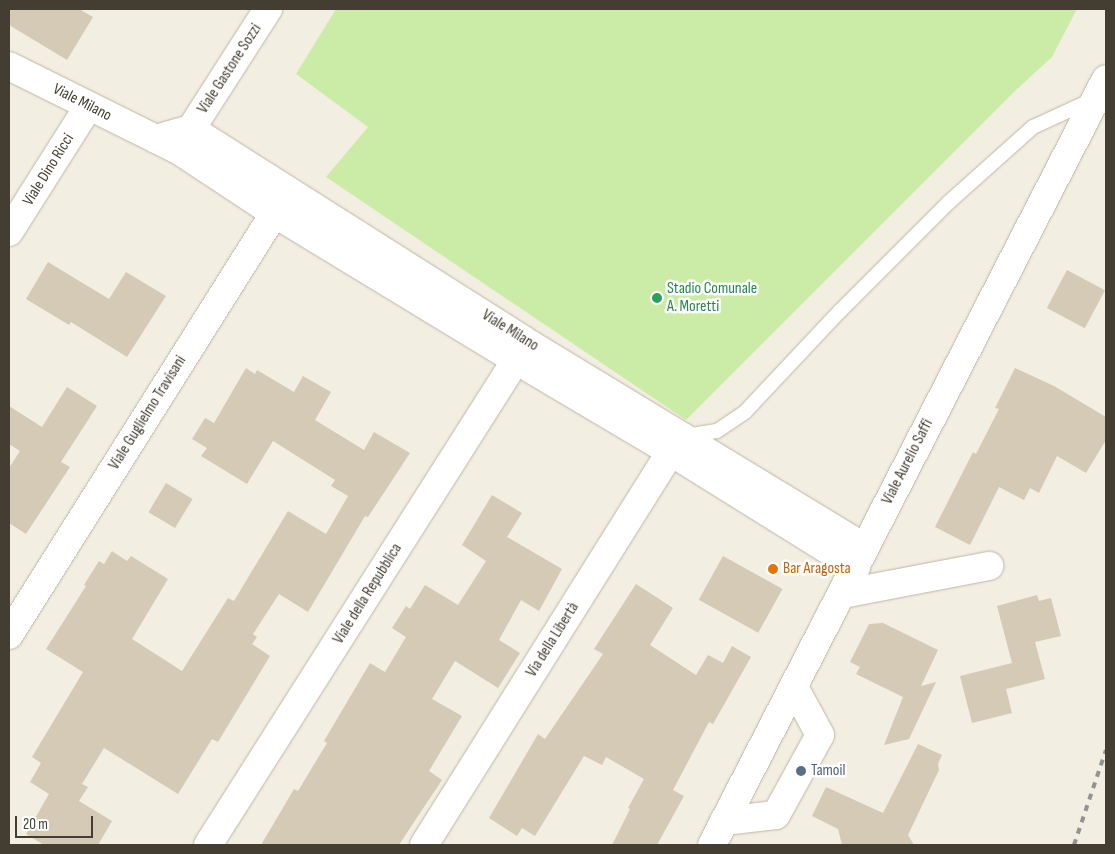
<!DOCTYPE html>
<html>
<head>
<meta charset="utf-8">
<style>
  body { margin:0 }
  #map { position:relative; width:1115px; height:854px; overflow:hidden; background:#f3eee2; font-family:"Sofia Sans Condensed",sans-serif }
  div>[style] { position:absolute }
  .green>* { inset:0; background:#cbeca6 }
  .building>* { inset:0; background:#d4cab6; transform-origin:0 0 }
  .roads { filter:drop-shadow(0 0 1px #beb6a4) drop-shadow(0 0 1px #beb6a4) }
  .service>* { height:14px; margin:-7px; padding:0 7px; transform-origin:7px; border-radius:7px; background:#fff }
  .minor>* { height:28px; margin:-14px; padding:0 14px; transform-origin:14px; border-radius:14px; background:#fff }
  .tertiary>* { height:28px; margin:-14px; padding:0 14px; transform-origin:14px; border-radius:14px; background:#fff }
  .rail>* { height:4px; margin-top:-2px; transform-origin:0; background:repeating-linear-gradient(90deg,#939393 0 6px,transparent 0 12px) }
  .dots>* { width:14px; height:14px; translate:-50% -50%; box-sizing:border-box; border:2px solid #fff; border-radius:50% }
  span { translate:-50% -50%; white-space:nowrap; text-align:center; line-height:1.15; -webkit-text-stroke:5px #fff; paint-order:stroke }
  .street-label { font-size:16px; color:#443e32 }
  .leisure-label { font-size:16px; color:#27864d }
  .left { translate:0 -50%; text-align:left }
  .food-label { font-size:16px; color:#c56008 }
  .service-label { font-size:16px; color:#4e5e75 }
  .frame { position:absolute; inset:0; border:10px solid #443e32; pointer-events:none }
  .scale { position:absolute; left:15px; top:816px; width:78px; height:22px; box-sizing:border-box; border:2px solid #443e32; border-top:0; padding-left:6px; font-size:15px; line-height:18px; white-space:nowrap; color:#443e32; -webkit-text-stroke:4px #fff; paint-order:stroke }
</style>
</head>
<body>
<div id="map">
  <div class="green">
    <i style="clip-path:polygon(336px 9px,1077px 9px,1052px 57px,1016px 90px,686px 420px,326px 177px,368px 127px,296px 74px)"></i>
  </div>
  <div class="building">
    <i style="clip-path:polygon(9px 9px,79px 9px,93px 17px,67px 60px,9px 25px)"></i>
    <i style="clip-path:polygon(48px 262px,109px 299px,126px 272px,166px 296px,127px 357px,71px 322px,69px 325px,26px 299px)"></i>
    <i style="left:1067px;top:270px;width:43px;height:43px;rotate:28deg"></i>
    <i style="clip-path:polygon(246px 368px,255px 374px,257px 370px,294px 392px,303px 376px,331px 392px,315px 420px,364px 450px,374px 432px,410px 453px,368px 517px,365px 516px,308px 612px,279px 594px,253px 634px,257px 637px,252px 644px,270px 656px,218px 742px,212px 739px,178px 794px,104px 748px,82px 784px,88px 787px,79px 801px,112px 821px,98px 845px,44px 845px,26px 834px,49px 794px,30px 782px,41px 763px,32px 757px,83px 672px,46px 649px,86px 586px,84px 585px,99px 561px,104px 564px,112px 551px,127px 561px,131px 556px,168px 579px,132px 639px,182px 671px,228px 598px,234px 601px,288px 511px,326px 534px,348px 496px,331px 486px,335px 480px,273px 441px,247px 484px,201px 456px,207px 448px,192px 439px,205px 418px,214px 423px)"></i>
    <i style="clip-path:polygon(1015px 368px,1054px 386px,1106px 417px,1106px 440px,1086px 473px,1057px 456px,1039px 493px,1030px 488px,1024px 500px,999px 487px,970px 545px,935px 527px,973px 452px,976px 454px,999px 409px,995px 408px)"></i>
    <i style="clip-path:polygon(67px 387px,97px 406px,61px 462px,70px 467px,26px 534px,9px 523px,9px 468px,20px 451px,9px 444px,9px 406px,42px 427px)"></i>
    <i style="left:166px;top:483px;width:31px;height:34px;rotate:31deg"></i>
    <i style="clip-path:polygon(492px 495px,522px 513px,507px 537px,562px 569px,539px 611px,521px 600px,499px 640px,520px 653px,498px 688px,455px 661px,432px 699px,462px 716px,429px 771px,442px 780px,412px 825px,399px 845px,261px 845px,294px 789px,298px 791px,327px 743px,324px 741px,370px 663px,385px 672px,406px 637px,392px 628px,406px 606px,410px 609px,425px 585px,458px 605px,486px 561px,462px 545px)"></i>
    <i style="left:723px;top:556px;width:68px;height:50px;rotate:29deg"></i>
    <i style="clip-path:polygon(636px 584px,673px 608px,650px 645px,696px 675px,708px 655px,723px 663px,732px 646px,751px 657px,713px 724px,709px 722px,673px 790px,684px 796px,657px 845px,612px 845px,630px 809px,628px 808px,644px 779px,606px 757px,602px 765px,584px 756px,535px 836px,522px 828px,517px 836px,489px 818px,538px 734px,545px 739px,603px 654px,594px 649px)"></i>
    <i style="clip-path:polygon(1037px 595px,1039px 601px,1051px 598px,1061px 636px,1035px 642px,1045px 679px,1006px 689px,1012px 713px,972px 723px,960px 676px,1012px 663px,997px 606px)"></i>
    <i style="clip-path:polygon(883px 623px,938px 650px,921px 686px,936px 682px,909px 739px,884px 745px,903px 697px,856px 674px,860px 667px,850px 662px,869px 624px)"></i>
    <i style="clip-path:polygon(918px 744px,942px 755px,938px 764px,939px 770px,908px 835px,914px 845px,842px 845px,838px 829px,812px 816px,826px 787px,883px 813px)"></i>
  </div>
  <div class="roads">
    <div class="service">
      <i style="left:685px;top:436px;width:32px;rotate:-9deg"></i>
      <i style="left:717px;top:431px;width:34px;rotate:-34deg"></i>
      <i style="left:745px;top:412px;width:139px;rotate:-46.8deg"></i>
      <i style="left:840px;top:311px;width:153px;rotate:-45deg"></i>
      <i style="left:948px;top:203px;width:114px;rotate:-41.8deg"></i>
      <i style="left:1033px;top:127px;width:65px;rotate:-24.6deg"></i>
    </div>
    <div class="minor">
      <i style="left:9px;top:66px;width:191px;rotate:26.4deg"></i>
      <i style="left:180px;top:151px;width:113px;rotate:33.4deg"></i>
      <i style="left:274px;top:213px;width:283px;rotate:31.3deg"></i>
      <i style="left:516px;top:360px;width:180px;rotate:30.7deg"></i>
      <i style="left:671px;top:452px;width:218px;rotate:31.9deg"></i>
      <i style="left:191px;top:129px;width:143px;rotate:-57.3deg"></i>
      <i style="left:156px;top:139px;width:36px;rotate:-16deg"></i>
      <i style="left:191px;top:129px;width:393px;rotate:32.4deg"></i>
      <i style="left:523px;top:340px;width:399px;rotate:31.3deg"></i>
      <i style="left:9px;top:232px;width:148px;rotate:-57.7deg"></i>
      <i style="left:842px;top:594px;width:150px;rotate:-10.8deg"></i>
      <i style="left:9px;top:635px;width:516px;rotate:-57.82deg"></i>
      <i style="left:724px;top:821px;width:52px;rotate:-6.6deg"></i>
      <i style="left:776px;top:815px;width:91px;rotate:-61.2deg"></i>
      <i style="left:820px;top:735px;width:55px;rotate:-118.4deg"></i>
      <i style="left:208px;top:845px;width:575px;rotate:-57.58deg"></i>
      <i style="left:516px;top:360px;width:17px;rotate:-69deg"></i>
      <i style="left:424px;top:845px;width:464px;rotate:-57.9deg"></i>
      <i style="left:671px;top:452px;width:19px;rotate:-51deg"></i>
    </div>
    <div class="tertiary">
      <i style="left:712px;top:845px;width:861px;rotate:-62.78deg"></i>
    </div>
  </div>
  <div class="rail">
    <i style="left:1074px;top:845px;width:100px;rotate:-71.4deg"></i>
  </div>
  <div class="dots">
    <i style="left:657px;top:298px;background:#2e9e5b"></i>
    <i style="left:773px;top:569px;background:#e8710a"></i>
    <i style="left:801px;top:771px;background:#5c6f8a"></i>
  </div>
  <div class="street-label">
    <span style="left:230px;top:69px;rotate:-57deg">Viale Gastone Sozzi</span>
    <span style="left:82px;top:103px;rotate:27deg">Viale Milano</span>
    <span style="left:49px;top:170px;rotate:-58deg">Viale Dino Ricci</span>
    <span style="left:510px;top:331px;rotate:32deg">Viale Milano</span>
    <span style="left:148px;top:413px;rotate:-58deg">Viale Guglielmo Travisani</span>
    <span style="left:908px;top:462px;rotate:-63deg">Viale Aurelio Saffi</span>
    <span style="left:368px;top:594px;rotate:-58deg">Viale della Repubblica</span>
    <span style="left:553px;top:640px;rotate:-58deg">Via della Libertà</span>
  </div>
  <div class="leisure-label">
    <span class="left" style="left:667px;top:298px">Stadio Comunale<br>A. Moretti</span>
  </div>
  <div class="food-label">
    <span class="left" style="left:783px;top:569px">Bar Aragosta</span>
  </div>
  <div class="service-label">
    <span class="left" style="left:811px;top:771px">Tamoil</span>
  </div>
  <div class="frame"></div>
  <div class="scale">20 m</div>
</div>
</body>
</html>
